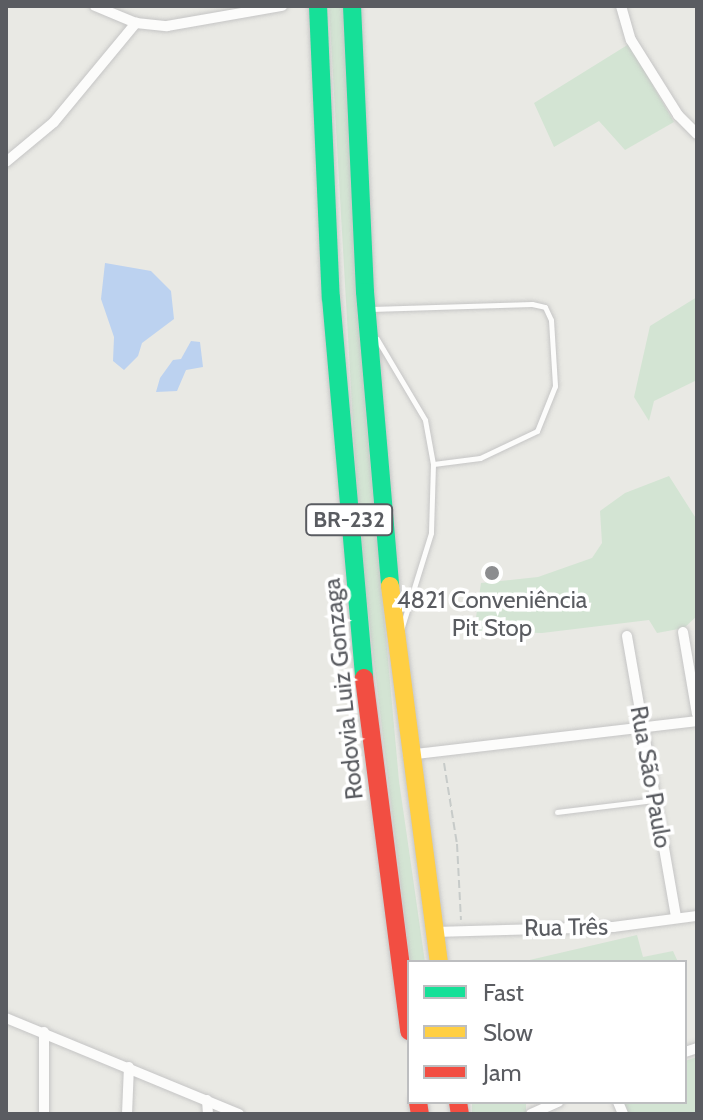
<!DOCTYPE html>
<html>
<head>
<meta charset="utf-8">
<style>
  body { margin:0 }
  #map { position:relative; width:703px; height:1120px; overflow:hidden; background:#e9e9e4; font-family:Cabin,sans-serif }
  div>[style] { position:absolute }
  .green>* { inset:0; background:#d3e4d3; transform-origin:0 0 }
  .water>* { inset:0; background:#bcd2f0 }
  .path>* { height:2px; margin-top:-1px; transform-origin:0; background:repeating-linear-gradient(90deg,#c7cbc9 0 8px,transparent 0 12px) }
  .roads { filter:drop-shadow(0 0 2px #c5c5c5) drop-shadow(0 0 2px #c5c5c5) }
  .lane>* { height:5px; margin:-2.5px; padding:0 2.5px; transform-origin:2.5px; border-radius:2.5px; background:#fcfcfb }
  .street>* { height:10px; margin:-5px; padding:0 5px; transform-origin:5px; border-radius:5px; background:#fcfcfb }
  .fast>* { height:18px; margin:-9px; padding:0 9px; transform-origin:9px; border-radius:9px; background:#16e098 }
  .slow>* { height:18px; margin:-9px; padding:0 9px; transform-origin:9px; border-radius:9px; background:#ffcf43 }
  .jam>* { height:18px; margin:-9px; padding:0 9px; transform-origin:9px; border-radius:9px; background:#f24e42 }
  .dots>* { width:22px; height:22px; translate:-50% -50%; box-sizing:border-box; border:4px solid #fff; border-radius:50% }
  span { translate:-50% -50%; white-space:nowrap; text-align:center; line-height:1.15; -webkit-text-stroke:7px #fff; paint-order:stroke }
  .shield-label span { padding:2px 6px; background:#fff; border:2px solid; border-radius:6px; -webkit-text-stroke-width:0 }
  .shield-label { font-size:22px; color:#5a5c61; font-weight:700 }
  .poi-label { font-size:24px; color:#5a5c61 }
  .street-label { font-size:24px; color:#5a5c61 }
  .frame { position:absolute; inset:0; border:8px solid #5a5c61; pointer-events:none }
  .legend { position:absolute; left:407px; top:960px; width:280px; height:144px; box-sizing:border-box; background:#fff; border:2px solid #bdbec0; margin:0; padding:10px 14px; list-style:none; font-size:24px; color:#5a5c61 }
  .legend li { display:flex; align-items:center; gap:16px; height:40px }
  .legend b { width:40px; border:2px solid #bdbec0 }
</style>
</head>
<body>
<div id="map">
  <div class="green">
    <i style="clip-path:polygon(329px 6px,344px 6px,366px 417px,399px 781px,425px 962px,410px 962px,360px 545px)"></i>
    <i style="clip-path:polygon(629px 44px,674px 122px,625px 150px,599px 121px,554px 147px,534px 103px)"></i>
    <i style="clip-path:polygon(697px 297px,697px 380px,654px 401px,649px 421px,634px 397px,650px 326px)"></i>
    <i style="clip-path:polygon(669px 476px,697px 520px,697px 616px,684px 628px,657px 633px,649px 620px,542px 633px,474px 631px,481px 583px,538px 577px,592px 558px,602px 543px,600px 511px,625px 493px)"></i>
    <i style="clip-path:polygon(637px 935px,643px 957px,673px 951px,678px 962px,521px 962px)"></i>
    <i style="clip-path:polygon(697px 1057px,697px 1114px,628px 1114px,623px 1102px,685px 1102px,685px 1061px)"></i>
    <i style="left:472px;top:1102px;width:54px;height:12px"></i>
  </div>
  <div class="water">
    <i style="clip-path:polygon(105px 263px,151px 271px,171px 291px,174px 319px,142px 343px,138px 356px,124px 370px,113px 361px,114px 337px,101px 299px)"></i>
    <i style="clip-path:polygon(191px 341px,200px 342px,203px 367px,186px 370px,177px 391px,156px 392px,160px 378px,173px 360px,181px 359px)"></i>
  </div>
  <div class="path">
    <i style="left:444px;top:763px;width:82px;rotate:80.9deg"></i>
    <i style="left:457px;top:844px;width:76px;rotate:87deg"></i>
  </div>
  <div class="roads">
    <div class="lane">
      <i style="left:371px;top:309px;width:161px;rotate:-1.8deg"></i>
      <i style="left:532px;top:304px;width:13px;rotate:13deg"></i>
      <i style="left:545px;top:307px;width:14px;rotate:65deg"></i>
      <i style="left:551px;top:320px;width:66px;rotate:86.5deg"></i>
      <i style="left:555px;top:386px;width:48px;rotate:111.8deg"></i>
      <i style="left:537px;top:431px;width:63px;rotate:154.7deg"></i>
      <i style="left:480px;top:458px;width:47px;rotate:172.7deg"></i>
      <i style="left:377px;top:339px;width:94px;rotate:59.3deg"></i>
      <i style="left:425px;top:420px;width:45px;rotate:79.7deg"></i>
      <i style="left:433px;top:464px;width:69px;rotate:91.7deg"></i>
      <i style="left:431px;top:533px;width:102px;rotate:107.2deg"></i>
      <i style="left:557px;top:812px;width:99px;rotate:-7deg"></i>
    </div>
    <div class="street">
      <i style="left:95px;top:6px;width:44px;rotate:22.5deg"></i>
      <i style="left:136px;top:23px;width:31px;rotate:6deg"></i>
      <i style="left:167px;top:26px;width:117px;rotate:-9.9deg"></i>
      <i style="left:621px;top:6px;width:35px;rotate:74deg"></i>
      <i style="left:631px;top:40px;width:89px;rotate:57.9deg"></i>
      <i style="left:678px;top:115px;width:27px;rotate:45deg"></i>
      <i style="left:6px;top:162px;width:62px;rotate:-39.8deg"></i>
      <i style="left:54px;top:122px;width:129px;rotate:-50.4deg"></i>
      <i style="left:683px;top:632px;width:83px;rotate:80.3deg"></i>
      <i style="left:627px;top:636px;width:286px;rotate:80.1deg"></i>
      <i style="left:408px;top:755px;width:291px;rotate:-6.7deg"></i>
      <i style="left:434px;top:932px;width:179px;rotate:-1.6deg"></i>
      <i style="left:613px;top:927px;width:85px;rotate:-7.5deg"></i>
      <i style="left:6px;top:1018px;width:252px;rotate:22.4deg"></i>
      <i style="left:685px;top:1052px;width:13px;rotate:-18deg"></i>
      <i style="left:207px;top:1100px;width:14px;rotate:86deg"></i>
      <i style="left:618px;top:1102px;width:13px;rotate:67deg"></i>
      <i style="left:44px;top:1114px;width:82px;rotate:-90deg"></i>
      <i style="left:127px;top:1114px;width:47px;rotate:-87.6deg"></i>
      <i style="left:531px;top:1114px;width:30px;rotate:-24deg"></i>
    </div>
    <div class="fast">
      <i style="left:318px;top:6px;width:292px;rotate:87.5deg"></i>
      <i style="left:331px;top:298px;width:381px;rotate:85deg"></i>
      <i style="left:352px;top:6px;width:286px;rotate:87.4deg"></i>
      <i style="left:365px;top:292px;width:295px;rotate:85.1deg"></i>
    </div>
    <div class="slow">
      <i style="left:390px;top:586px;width:379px;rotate:82.6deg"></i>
    </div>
    <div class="jam">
      <i style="left:364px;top:678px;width:356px;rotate:82.7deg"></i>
      <i style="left:418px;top:1102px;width:12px;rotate:81deg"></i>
      <i style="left:458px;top:1102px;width:12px;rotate:81deg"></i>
    </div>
  </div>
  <div class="dots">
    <i style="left:492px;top:573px;background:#8c8d8f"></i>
  </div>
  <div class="shield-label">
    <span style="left:349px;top:520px">BR-232</span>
  </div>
  <div class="poi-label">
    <span style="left:492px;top:614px">4821 Conveniência<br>Pit Stop</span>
  </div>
  <div class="street-label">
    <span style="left:343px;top:689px;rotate:-96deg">Rodovia Luiz Gonzaga</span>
    <span style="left:651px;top:777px;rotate:80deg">Rua São Paulo</span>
    <span style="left:566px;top:927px;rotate:-1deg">Rua Três</span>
  </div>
  <div class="frame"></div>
  <ul class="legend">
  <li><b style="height:10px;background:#16e098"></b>Fast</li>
  <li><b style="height:10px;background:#ffcf43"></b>Slow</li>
  <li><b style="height:10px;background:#f24e42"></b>Jam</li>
  </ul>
</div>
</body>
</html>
